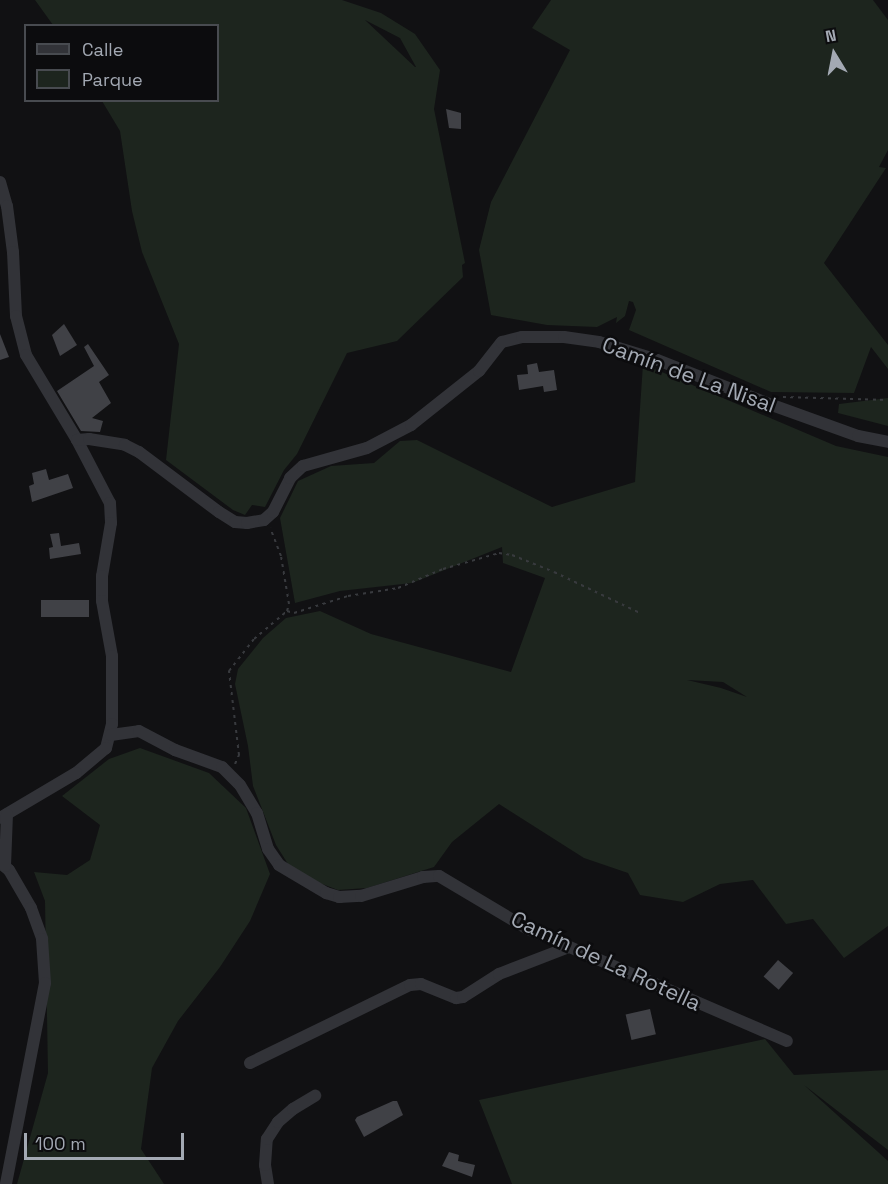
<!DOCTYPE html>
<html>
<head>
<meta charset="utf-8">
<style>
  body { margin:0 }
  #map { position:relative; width:888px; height:1184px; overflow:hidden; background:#111113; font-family:"Space Grotesk",sans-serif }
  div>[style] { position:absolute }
  .green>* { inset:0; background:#1d251e }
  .building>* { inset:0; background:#404146; transform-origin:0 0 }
  .path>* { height:2px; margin-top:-1px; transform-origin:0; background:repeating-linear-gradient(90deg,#383a3e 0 3px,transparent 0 7.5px) }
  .minor>* { height:12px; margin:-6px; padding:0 6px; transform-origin:6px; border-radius:6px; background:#323338 }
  span { translate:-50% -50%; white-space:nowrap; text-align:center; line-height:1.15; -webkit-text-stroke:5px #0c0c0e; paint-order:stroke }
  .street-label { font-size:22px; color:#a3a9b3 }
  .legend { position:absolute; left:24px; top:24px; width:195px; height:78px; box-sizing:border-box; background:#0c0c0e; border:2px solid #484b50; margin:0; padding:8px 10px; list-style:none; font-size:18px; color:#a3a9b3 }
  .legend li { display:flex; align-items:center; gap:12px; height:30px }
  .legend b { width:30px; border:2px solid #484b50 }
  .north { position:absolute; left:804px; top:24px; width:60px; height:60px; -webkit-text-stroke:4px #0c0c0e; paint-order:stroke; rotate:350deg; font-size:16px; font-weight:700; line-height:24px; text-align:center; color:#a3a9b3 }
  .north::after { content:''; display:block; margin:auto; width:21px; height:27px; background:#a3a9b3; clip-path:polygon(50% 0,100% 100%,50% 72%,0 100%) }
  .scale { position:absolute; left:24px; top:1133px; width:160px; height:27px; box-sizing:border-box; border:3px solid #a3a9b3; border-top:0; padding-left:8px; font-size:18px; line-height:21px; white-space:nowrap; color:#a3a9b3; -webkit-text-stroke:4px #0c0c0e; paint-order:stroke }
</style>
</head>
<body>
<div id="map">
  <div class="green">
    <i style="clip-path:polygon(evenodd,35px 0,342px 0,381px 13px,415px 34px,440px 70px,434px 109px,465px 263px,462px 265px,463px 277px,397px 341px,347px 353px,297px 454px,284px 470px,265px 507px,252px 505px,245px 515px,233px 510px,166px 460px,179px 344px,142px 252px,132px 211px,120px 131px,102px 101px,218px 100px,218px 26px,53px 25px,35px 0,365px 20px,400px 38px,416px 67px,415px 67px,365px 20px)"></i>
    <i style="clip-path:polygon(551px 0,873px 0,888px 20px,888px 150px,879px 167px,886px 168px,824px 263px,888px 345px,888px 369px,871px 347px,854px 393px,771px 392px,629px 330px,636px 310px,633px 302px,629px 301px,625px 316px,616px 323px,617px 317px,597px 327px,547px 325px,491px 315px,479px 250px,491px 202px,570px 50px,532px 28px)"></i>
    <i style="clip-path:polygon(evenodd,643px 364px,836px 446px,888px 457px,888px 926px,844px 958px,813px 919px,786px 924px,753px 880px,720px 884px,683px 902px,640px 895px,628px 873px,584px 858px,499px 804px,452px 842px,434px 867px,367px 888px,338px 890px,312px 880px,288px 864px,276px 845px,253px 786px,248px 746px,235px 684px,238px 669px,263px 638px,286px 618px,320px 611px,371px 634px,511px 672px,545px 578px,503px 563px,502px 547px,412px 583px,340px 591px,295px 603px,280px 518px,298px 481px,331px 466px,374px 463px,400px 441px,417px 440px,552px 507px,635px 482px,643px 364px,687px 680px,723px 682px,747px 697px,721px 688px,687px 680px)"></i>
    <i style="clip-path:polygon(888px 398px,888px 426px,838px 413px,839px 404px)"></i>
    <i style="clip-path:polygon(140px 748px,209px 773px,246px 808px,270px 874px,250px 921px,220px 967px,178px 1021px,152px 1068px,141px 1149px,164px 1184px,17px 1184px,48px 1073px,45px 901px,34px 872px,67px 875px,90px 860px,100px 825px,62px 796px,109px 759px)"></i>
    <i style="clip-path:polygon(765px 1039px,794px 1075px,888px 1070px,888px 1150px,804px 1085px,888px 1161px,888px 1184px,512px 1184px,479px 1100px)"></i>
  </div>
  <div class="building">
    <i style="clip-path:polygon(446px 109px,461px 113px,461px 129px,449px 128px)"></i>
    <i style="clip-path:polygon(64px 324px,77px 345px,60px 356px,52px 335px)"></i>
    <i style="clip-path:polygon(0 334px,9px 357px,0 360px)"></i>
    <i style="clip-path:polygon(88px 344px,109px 375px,99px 382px,111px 403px,92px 418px,103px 421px,100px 432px,81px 431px,57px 391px,94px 366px,84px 347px)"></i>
    <i style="clip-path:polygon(537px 363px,539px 372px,554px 370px,557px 390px,544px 392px,543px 386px,519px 390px,517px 375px,528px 374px,527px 365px)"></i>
    <i style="clip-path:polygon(46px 469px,49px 480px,68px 474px,73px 488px,32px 502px,29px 486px,34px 484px,32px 473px)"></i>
    <i style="clip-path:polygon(59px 533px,61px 546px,79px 543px,81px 554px,50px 559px,49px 548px,53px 547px,50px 534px)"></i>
    <i style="left:89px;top:600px;width:17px;height:48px;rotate:90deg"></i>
    <i style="left:778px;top:960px;width:20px;height:22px;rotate:41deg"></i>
    <i style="left:650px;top:1009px;width:26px;height:25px;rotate:77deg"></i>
    <i style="clip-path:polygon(393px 1101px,397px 1101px,403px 1115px,364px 1137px,355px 1120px,357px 1117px)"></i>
    <i style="clip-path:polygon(449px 1152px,459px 1155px,458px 1161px,475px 1165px,472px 1177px,442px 1166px)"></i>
  </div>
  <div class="path">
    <i style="left:783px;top:397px;width:105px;rotate:1.6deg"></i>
    <i style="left:287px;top:611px;width:7px;rotate:16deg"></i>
    <i style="left:294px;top:613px;width:57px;rotate:-17.5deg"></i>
    <i style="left:348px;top:596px;width:51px;rotate:-9.1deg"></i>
    <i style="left:398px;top:588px;width:49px;rotate:-22.9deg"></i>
    <i style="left:443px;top:569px;width:58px;rotate:-15.9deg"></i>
    <i style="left:499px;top:553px;width:13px;rotate:9deg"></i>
    <i style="left:512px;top:555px;width:45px;rotate:22deg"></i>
    <i style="left:554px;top:572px;width:95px;rotate:25.5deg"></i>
    <i style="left:235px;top:764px;width:10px;rotate:-66deg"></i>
    <i style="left:239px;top:755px;width:85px;rotate:-96.8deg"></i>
    <i style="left:229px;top:671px;width:41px;rotate:-52deg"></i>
    <i style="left:254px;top:639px;width:43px;rotate:-40.3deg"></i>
    <i style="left:287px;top:611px;width:7px;rotate:-74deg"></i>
    <i style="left:289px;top:604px;width:49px;rotate:-99.5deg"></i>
    <i style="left:281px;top:556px;width:30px;rotate:-111deg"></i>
  </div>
  <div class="minor">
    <i style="left:0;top:182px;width:25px;rotate:74deg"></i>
    <i style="left:7px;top:206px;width:46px;rotate:82.6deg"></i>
    <i style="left:13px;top:252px;width:64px;rotate:87.3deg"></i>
    <i style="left:16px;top:316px;width:40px;rotate:75.6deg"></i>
    <i style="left:26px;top:355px;width:99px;rotate:59deg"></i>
    <i style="left:77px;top:440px;width:71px;rotate:62.4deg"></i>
    <i style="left:110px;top:503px;width:20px;rotate:87deg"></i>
    <i style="left:111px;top:523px;width:54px;rotate:99.6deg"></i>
    <i style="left:102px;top:576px;width:25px;rotate:90deg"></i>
    <i style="left:102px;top:601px;width:56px;rotate:79.7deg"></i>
    <i style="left:112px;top:656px;width:68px;rotate:90deg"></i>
    <i style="left:112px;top:724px;width:25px;rotate:104deg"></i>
    <i style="left:106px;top:748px;width:39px;rotate:140deg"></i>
    <i style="left:76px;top:773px;width:88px;rotate:149.4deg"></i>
    <i style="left:77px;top:440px;width:12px;rotate:-5deg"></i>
    <i style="left:89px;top:439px;width:36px;rotate:9deg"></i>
    <i style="left:125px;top:445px;width:16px;rotate:27deg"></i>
    <i style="left:139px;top:452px;width:100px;rotate:36.9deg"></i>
    <i style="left:219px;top:512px;width:19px;rotate:32deg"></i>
    <i style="left:235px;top:522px;width:12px;rotate:5deg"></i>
    <i style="left:247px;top:523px;width:17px;rotate:-10deg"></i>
    <i style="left:264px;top:520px;width:12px;rotate:-42deg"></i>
    <i style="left:273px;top:512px;width:38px;rotate:-63deg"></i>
    <i style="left:290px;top:478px;width:18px;rotate:-43deg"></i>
    <i style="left:303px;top:466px;width:66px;rotate:-15.7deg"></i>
    <i style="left:367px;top:448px;width:50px;rotate:-27.6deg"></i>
    <i style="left:411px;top:425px;width:87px;rotate:-38.5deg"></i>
    <i style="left:479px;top:371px;width:37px;rotate:-52deg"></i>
    <i style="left:502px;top:342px;width:21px;rotate:-14deg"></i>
    <i style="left:522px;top:337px;width:42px"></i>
    <i style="left:564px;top:337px;width:35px;rotate:8deg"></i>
    <i style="left:599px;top:342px;width:59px;rotate:16.9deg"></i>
    <i style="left:655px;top:359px;width:126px;rotate:21.5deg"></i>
    <i style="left:772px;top:405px;width:91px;rotate:19.8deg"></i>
    <i style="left:858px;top:436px;width:31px;rotate:11deg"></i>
    <i style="left:111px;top:735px;width:28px;rotate:-8deg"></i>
    <i style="left:139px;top:731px;width:41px;rotate:27.8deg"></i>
    <i style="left:175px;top:750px;width:50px;rotate:19.9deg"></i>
    <i style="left:222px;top:767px;width:25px;rotate:45deg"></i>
    <i style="left:240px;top:785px;width:33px;rotate:59deg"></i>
    <i style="left:257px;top:813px;width:38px;rotate:73deg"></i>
    <i style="left:268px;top:849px;width:19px;rotate:55deg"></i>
    <i style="left:279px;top:865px;width:55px;rotate:30.8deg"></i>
    <i style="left:326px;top:893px;width:14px;rotate:17deg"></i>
    <i style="left:339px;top:897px;width:22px;rotate:-3deg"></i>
    <i style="left:361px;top:896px;width:65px;rotate:-17deg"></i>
    <i style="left:423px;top:877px;width:16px;rotate:-4deg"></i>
    <i style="left:439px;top:876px;width:104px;rotate:30.8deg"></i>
    <i style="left:528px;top:929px;width:282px;rotate:23.4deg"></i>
    <i style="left:0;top:863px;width:11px;rotate:38deg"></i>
    <i style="left:9px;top:870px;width:44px;rotate:59.9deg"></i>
    <i style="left:31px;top:908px;width:33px;rotate:70deg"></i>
    <i style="left:42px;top:939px;width:44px;rotate:86.1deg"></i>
    <i style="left:45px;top:983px;width:205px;rotate:101deg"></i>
    <i style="left:5px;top:866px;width:52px;rotate:-87.8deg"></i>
    <i style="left:250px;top:1063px;width:178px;rotate:-26deg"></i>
    <i style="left:410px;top:985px;width:11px;rotate:-5deg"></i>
    <i style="left:421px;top:984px;width:38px;rotate:22deg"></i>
    <i style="left:456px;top:998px;width:7px;rotate:-8deg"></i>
    <i style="left:463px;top:997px;width:43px;rotate:-32.6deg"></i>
    <i style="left:499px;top:974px;width:75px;rotate:-21.1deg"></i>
    <i style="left:268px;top:1184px;width:19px;rotate:-99deg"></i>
    <i style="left:265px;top:1165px;width:26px;rotate:-86deg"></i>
    <i style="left:267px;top:1139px;width:20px;rotate:-57deg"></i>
    <i style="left:278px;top:1122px;width:20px;rotate:-41deg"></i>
    <i style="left:293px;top:1109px;width:26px;rotate:-31deg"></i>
  </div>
  <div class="street-label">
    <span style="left:689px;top:375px;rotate:20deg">Camín de La Nisal</span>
    <span style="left:606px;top:961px;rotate:25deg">Camín de La Rotella</span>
  </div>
  <ul class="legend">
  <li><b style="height:8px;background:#323338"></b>Calle</li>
  <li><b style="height:16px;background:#1d251e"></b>Parque</li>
  </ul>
  <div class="north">N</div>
  <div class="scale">100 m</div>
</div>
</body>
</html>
